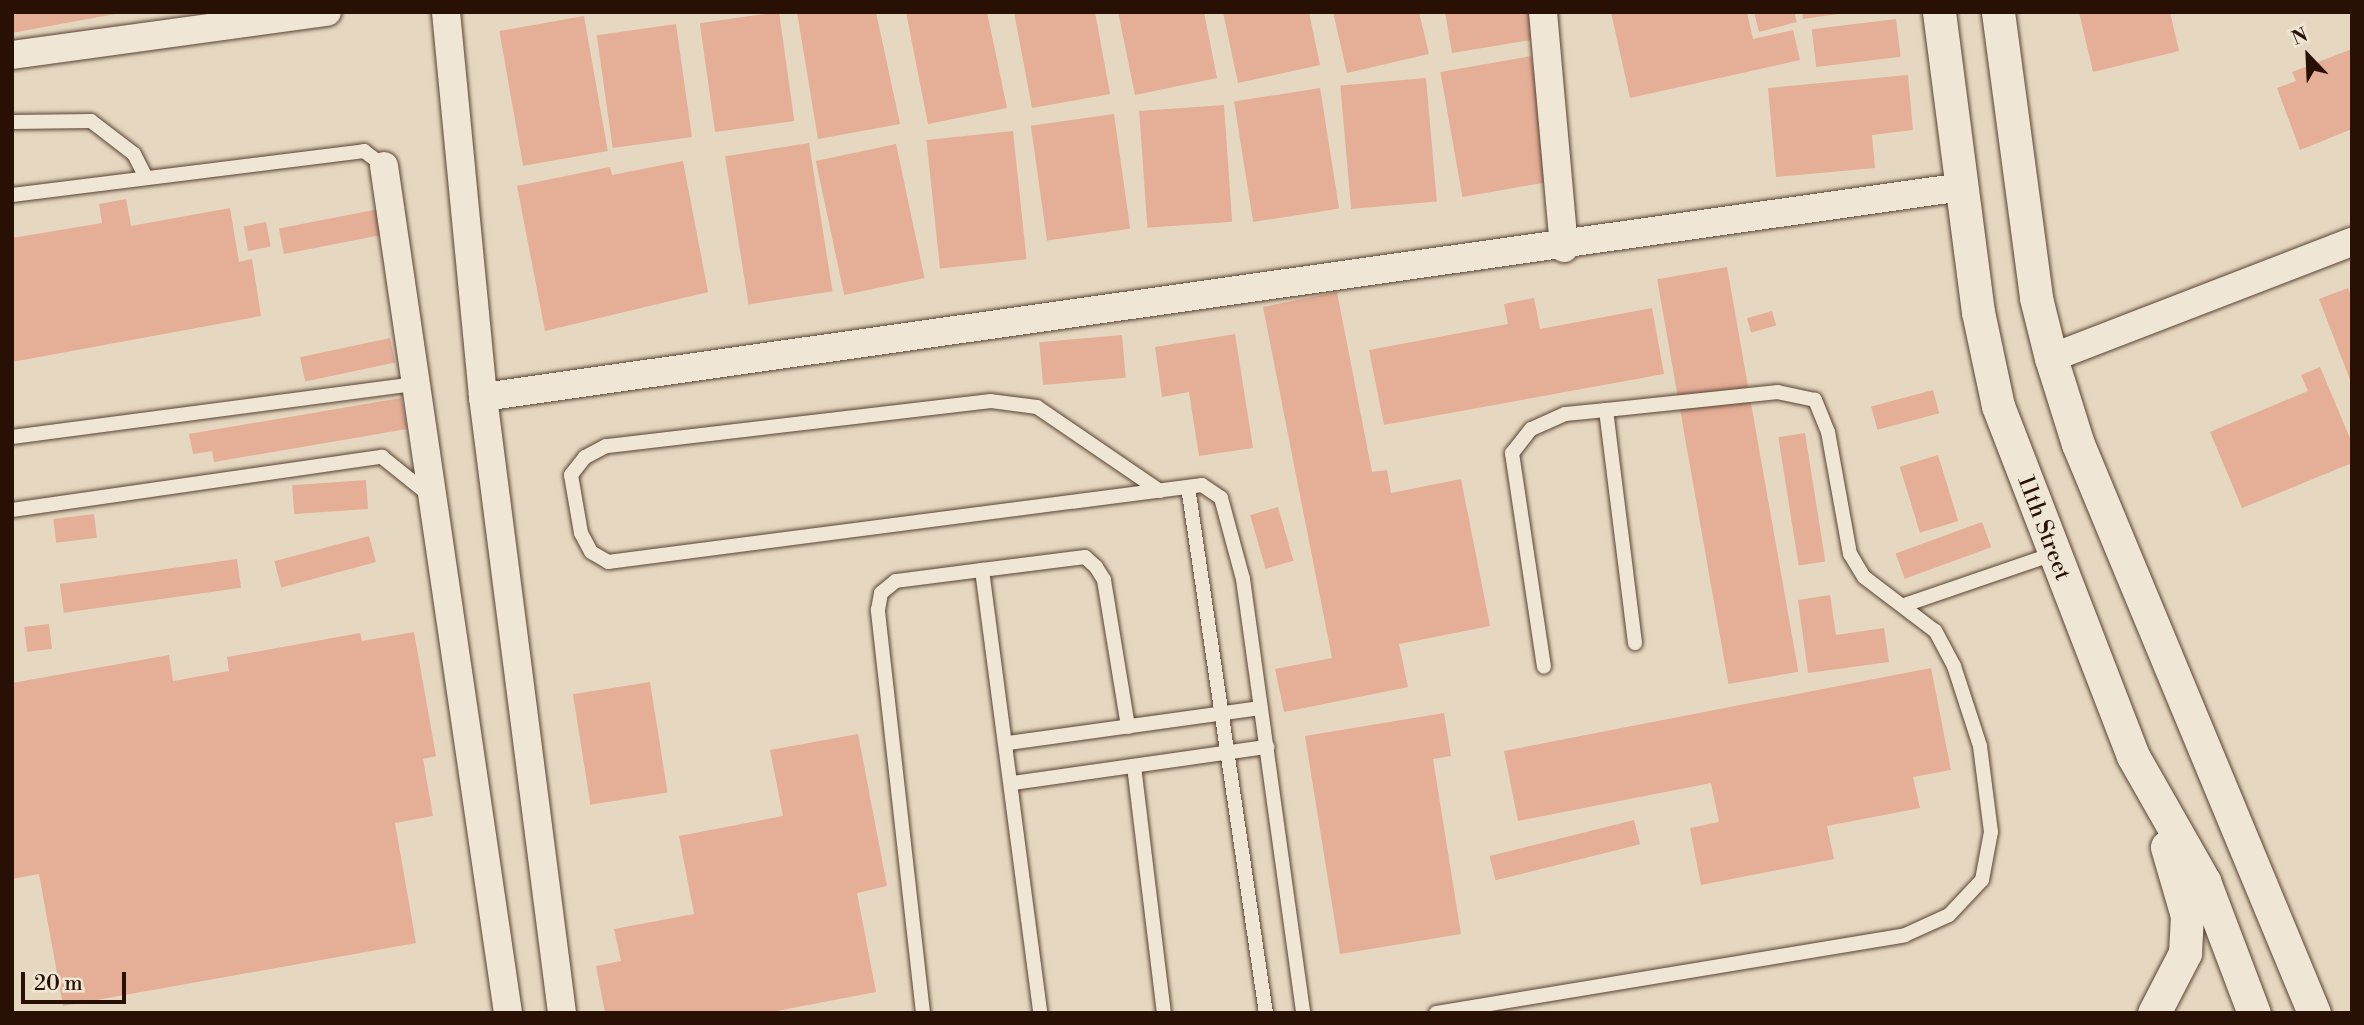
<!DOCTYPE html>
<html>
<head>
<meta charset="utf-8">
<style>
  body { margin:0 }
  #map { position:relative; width:2364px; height:1025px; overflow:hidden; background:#e6d8c0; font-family:"Libre Bodoni",serif }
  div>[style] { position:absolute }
  .building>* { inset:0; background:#e4ae97; transform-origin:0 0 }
  .roads { filter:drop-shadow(0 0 2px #584233) drop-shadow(0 0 2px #584233) }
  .service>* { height:14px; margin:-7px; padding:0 7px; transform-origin:7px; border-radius:7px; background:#efe6d6 }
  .minor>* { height:28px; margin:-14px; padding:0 14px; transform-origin:14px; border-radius:14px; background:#efe6d6 }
  .tertiary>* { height:33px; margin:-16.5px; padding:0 16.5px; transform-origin:16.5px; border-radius:16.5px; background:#efe6d6 }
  span { translate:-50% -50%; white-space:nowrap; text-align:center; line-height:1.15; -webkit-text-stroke:7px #efe6d6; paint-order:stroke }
  .street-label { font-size:23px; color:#291004 }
  .frame { position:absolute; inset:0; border:14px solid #291004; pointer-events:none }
  .north { position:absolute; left:2273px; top:21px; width:70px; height:70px; -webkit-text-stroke:5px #efe6d6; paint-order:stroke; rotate:337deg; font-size:19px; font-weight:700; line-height:28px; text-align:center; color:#291004 }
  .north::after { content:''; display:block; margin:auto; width:24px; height:32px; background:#291004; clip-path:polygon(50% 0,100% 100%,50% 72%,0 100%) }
  .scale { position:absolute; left:21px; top:972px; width:105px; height:32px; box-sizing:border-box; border:4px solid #291004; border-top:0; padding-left:9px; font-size:21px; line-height:24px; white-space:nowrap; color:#291004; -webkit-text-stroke:5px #efe6d6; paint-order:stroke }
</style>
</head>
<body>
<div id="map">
  <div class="building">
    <i style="clip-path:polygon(12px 12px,115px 12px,115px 14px,12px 33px)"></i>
    <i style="left:779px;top:12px;width:110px;height:80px;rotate:82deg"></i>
    <i style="clip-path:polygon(797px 12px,876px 12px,900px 124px,818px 139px)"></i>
    <i style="clip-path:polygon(906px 12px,987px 12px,1007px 108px,928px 124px)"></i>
    <i style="clip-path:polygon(1014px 12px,1095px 12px,1110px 94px,1032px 108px)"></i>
    <i style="clip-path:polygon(1118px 12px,1204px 12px,1217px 78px,1135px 95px)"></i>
    <i style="clip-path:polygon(1223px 12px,1309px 12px,1320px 65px,1238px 83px)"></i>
    <i style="clip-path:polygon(1333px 12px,1419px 12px,1429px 54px,1347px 73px)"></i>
    <i style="clip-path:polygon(1445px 12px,1533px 12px,1537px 39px,1452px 53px)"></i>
    <i style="clip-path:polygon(1611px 12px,1747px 12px,1753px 39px,1793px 30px,1800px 60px,1630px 98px)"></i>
    <i style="clip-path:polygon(1754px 12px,1794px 12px,1797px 22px,1759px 32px)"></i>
    <i style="clip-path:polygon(1802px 12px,1838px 12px,1838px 14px,1803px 19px)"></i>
    <i style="clip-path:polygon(2079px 12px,2170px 12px,2179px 51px,2093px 72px)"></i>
    <i style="left:584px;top:16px;width:137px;height:86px;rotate:80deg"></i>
    <i style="left:1896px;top:19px;width:38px;height:85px;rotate:83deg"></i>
    <i style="left:676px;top:24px;width:114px;height:80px;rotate:82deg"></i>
    <i style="clip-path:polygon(2352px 49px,2352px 129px,2300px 150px,2277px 88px,2296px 81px,2292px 72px)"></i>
    <i style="left:1531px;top:56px;width:127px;height:92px;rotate:80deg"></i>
    <i style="clip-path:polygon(1908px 75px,1913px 130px,1872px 135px,1875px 168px,1776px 177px,1768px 88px)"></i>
    <i style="left:1426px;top:78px;width:124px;height:86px;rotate:85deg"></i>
    <i style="left:1320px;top:88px;width:122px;height:87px;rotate:81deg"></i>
    <i style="left:1224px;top:105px;width:117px;height:85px;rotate:86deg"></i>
    <i style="left:1114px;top:114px;width:116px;height:84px;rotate:82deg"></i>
    <i style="left:1013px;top:131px;width:129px;height:87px;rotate:84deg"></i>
    <i style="left:809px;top:143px;width:150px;height:85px;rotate:81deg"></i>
    <i style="left:896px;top:144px;width:137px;height:82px;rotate:78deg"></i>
    <i style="clip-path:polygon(683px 161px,708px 292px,545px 331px,517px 186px,610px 167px,612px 175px)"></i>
    <i style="clip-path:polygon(126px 199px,131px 226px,230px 208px,239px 262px,252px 259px,261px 316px,12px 362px,12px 238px,102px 223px,99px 204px)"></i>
    <i style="left:379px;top:209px;width:26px;height:102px;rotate:79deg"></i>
    <i style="left:266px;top:222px;width:25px;height:23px;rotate:79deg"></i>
    <i style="left:1727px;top:267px;width:411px;height:71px;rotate:80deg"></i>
    <i style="clip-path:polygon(2348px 288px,2352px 299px,2352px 385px,2319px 299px)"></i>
    <i style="clip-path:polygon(1337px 292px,1372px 472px,1387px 470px,1391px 493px,1461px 479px,1490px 626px,1399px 644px,1408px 687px,1284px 712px,1275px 669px,1332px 658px,1263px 307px)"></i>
    <i style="clip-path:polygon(1534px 298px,1540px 329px,1652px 308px,1664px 374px,1384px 425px,1369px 350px,1508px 324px,1504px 304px)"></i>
    <i style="left:1772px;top:311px;width:15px;height:26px;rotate:74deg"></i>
    <i style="clip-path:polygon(1235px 334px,1253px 448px,1199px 456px,1189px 392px,1162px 397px,1155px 347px)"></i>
    <i style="left:1122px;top:335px;width:43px;height:83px;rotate:85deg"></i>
    <i style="left:390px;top:338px;width:25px;height:92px;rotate:78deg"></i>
    <i style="clip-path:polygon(2320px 367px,2352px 443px,2352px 463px,2242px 508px,2210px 432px,2308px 391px,2301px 375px)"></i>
    <i style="left:1933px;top:390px;width:24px;height:64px;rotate:75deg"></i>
    <i style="clip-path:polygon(401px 398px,407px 429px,214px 462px,212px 451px,193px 454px,189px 434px)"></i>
    <i style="left:1805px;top:433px;width:130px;height:27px;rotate:81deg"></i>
    <i style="left:1938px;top:455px;width:69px;height:40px;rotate:73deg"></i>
    <i style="left:366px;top:480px;width:29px;height:74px;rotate:86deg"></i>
    <i style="left:1278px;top:507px;width:56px;height:29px;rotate:74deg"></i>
    <i style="left:94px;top:514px;width:24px;height:41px;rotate:83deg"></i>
    <i style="left:1982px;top:522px;width:27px;height:92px;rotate:70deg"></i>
    <i style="left:369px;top:536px;width:27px;height:98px;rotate:75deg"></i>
    <i style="left:237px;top:559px;width:29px;height:179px;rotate:82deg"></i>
    <i style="clip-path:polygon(1830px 595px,1836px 635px,1884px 628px,1889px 662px,1808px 673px,1798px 600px)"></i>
    <i style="left:49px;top:624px;width:25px;height:25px;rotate:83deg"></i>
    <i style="clip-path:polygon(414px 632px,436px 756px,423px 759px,433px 816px,395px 823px,416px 943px,63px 1006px,39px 874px,12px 879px,12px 683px,169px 655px,173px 681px,229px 671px,227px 657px,360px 633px,362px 641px)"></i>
    <i style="clip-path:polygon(1931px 668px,1951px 770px,1913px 777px,1920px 808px,1827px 826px,1834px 859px,1701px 885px,1690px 828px,1719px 822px,1711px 783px,1518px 821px,1504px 751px)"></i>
    <i style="left:650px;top:682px;width:112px;height:78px;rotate:81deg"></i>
    <i style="clip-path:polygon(1444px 713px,1451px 756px,1433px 759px,1461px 934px,1340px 954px,1305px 736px)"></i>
    <i style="clip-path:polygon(858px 734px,887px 886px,857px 893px,876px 992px,766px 1013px,605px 1013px,596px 966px,621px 961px,614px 929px,694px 914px,679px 836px,783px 816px,770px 750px)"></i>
    <i style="left:1634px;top:820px;width:25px;height:149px;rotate:76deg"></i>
  </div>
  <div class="roads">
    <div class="service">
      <i style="left:12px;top:122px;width:79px;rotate:-0.7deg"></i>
      <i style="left:91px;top:121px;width:54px;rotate:37.5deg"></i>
      <i style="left:134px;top:154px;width:27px;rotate:63deg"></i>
      <i style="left:12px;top:195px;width:355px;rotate:-7.1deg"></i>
      <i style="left:364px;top:151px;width:25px;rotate:37deg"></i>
      <i style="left:1606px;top:410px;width:235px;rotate:82.9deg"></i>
      <i style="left:12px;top:437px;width:403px;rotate:-7.5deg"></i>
      <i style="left:1188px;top:487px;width:532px;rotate:81.57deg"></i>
      <i style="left:1160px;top:491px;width:149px;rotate:-145.7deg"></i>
      <i style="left:1037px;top:407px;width:46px;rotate:-172.6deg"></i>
      <i style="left:991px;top:401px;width:388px;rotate:173.3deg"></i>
      <i style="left:606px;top:446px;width:24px;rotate:152deg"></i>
      <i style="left:585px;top:457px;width:23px;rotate:128deg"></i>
      <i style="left:571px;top:475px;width:59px;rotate:80.2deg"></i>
      <i style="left:581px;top:533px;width:21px;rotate:62deg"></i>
      <i style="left:591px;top:552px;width:20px;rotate:30deg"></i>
      <i style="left:608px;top:562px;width:599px;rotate:-7.39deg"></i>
      <i style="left:1202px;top:485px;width:23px;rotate:34deg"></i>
      <i style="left:1221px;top:498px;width:84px;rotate:74.8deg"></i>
      <i style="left:1243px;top:579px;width:438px;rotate:82.1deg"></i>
      <i style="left:12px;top:510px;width:374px;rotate:-8.2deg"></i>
      <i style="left:382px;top:457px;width:59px;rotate:38.8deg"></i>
      <i style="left:982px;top:570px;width:104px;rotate:-7.2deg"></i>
      <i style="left:1085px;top:557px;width:15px;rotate:42deg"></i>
      <i style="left:1096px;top:567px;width:15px;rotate:58deg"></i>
      <i style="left:1104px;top:580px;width:149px;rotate:80.7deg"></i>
      <i style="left:1907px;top:604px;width:154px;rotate:-18.9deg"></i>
      <i style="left:1008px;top:743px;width:255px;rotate:-7.9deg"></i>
      <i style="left:1134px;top:766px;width:249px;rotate:83.1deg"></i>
      <i style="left:1013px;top:783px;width:257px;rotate:-8.1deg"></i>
      <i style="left:923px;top:1013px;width:406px;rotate:-96.4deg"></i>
      <i style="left:878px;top:610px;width:17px;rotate:-80deg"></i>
      <i style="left:881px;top:593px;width:19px;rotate:-39deg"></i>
      <i style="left:896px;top:581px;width:87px;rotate:-7.3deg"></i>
      <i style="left:982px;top:570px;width:447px;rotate:82.5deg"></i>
      <i style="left:1436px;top:1013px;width:475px;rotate:-9.4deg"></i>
      <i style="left:1905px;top:935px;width:48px;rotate:-24.4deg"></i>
      <i style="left:1949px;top:915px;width:48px;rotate:-46.7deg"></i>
      <i style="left:1982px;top:880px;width:49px;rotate:-79.4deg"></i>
      <i style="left:1991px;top:832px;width:87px;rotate:-97.3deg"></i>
      <i style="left:1980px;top:746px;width:84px;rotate:-108deg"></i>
      <i style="left:1954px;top:666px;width:40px;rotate:-118deg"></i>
      <i style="left:1935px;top:631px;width:89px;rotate:-142.7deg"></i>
      <i style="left:1864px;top:577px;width:27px;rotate:-121deg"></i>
      <i style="left:1850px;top:554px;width:124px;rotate:-100.2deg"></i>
      <i style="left:1828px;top:432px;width:35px;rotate:-112deg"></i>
      <i style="left:1815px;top:400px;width:38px;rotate:-168deg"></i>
      <i style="left:1778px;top:392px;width:173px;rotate:174deg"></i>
      <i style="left:1606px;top:410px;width:41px;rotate:174.4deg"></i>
      <i style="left:1565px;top:414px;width:37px;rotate:156deg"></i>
      <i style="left:1531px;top:429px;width:31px;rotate:128deg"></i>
      <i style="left:1512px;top:453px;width:216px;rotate:81.5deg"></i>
    </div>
    <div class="minor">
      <i style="left:446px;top:12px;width:387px;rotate:84.5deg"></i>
      <i style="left:483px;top:397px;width:621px;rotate:82.69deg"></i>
      <i style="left:1543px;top:12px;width:237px;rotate:84.9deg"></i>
      <i style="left:12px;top:55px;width:318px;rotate:-7.8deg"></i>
      <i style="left:384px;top:166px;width:856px;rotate:81.67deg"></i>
      <i style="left:2051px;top:358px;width:323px;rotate:-21.1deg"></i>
      <i style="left:483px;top:397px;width:1495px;rotate:-8.08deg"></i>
    </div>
    <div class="tertiary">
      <i style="left:1939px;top:12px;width:303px;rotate:82.6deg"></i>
      <i style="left:1978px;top:312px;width:96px;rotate:78deg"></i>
      <i style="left:1998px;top:406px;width:375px;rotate:68.9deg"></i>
      <i style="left:2133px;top:756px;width:144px;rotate:60.4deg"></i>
      <i style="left:2204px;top:881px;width:141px;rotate:69.3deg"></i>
      <i style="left:1998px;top:12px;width:289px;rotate:82.4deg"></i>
      <i style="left:2036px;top:298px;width:62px;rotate:76deg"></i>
      <i style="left:2051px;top:358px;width:90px;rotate:72.6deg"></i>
      <i style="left:2078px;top:444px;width:616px;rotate:67.47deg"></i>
      <i style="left:2154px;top:1013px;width:68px;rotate:-62.7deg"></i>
      <i style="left:2185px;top:953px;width:37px;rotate:-87deg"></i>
      <i style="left:2187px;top:916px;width:72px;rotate:-106.2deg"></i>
    </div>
  </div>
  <div class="street-label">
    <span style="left:2044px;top:528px;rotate:69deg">11th Street</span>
  </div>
  <div class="frame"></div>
  <div class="north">N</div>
  <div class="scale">20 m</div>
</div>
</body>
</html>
